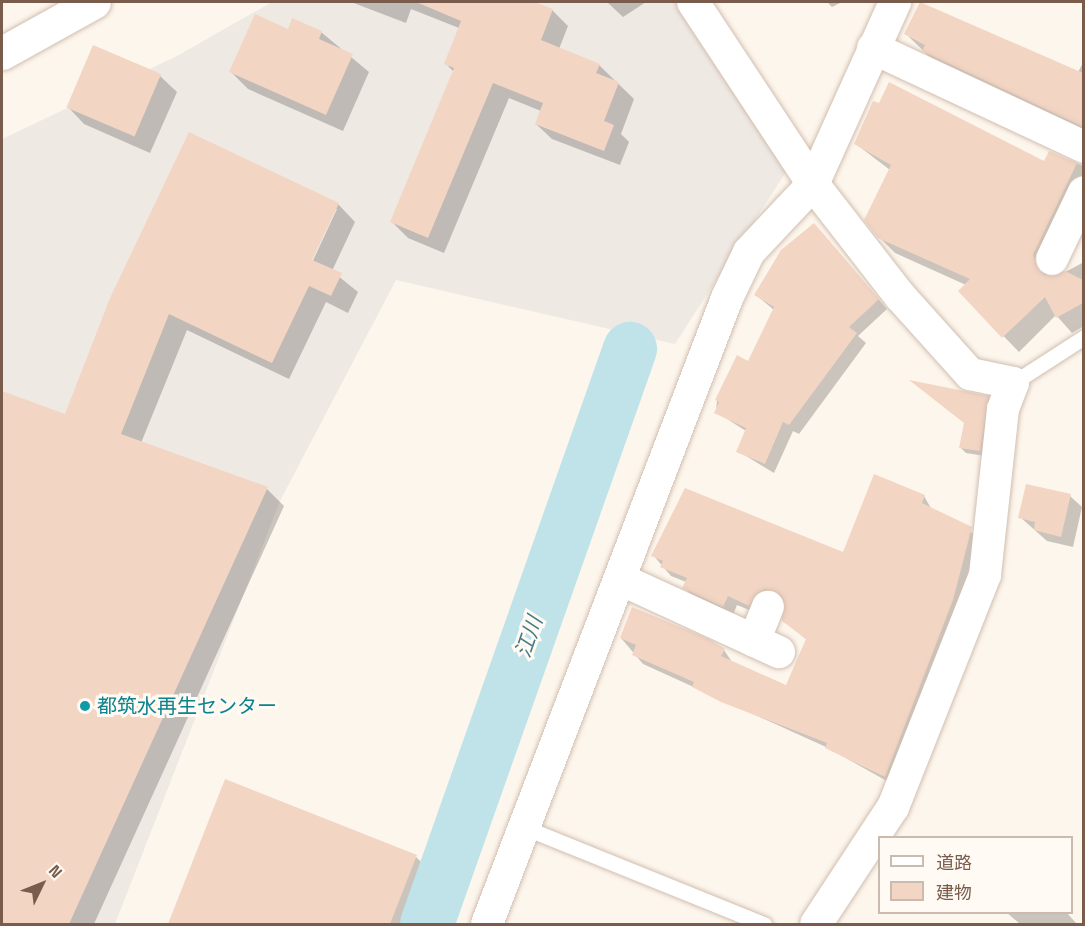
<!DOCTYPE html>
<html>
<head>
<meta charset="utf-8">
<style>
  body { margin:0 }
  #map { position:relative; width:1085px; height:926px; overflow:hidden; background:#fdf6ec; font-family:"Space Grotesk","Noto Sans JP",sans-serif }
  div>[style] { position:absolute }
  .industrial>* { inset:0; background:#efe9e4 }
  .shadow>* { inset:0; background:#0003 }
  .river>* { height:54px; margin:-27px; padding:0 27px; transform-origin:27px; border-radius:27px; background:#bfe3e8 }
  .building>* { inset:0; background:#f3d5c3; transform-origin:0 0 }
  .roads { filter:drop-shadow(0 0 2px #d1beb0) drop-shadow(0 0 2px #d1beb0) }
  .service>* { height:15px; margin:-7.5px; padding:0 7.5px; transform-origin:7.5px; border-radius:7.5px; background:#fff }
  .minor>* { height:32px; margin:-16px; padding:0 16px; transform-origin:16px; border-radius:16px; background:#fff }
  .tertiary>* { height:33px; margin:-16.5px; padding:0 16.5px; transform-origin:16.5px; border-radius:16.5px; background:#fff }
  .dots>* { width:16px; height:16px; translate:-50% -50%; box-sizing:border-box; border:3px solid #fffaf3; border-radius:50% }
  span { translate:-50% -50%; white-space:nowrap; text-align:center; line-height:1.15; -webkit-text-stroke:6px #fffaf3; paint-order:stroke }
  .culture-label { font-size:20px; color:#0d838f }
  .left { translate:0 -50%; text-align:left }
  .water-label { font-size:21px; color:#437c86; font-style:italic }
  .frame { position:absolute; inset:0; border:3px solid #7a5c4d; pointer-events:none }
  .legend { position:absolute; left:878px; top:836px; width:195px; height:78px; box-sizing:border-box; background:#fffaf3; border:2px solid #cabbb1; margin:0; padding:8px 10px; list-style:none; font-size:18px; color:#7a5c4d }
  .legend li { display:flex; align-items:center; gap:12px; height:30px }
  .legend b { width:30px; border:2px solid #cabbb1 }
  .north { position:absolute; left:12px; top:854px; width:60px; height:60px; -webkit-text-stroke:4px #fffaf3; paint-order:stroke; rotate:47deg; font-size:16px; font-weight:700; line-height:24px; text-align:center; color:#7a5c4d }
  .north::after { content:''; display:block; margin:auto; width:21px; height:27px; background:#7a5c4d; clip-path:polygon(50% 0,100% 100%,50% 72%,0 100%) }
</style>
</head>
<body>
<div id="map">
  <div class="industrial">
    <i style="clip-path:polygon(272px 2px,677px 2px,786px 172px,675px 344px,396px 280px,280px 501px,115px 924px,2px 924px,2px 139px,177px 56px)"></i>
  </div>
  <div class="shadow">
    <i style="clip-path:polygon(351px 2px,530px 2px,552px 10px,568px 26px,559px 49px,599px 65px,634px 99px,621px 134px,629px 142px,620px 165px,552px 139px,536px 124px,541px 111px,509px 98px,444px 253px,408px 238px,392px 222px,454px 72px,446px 64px,459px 28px,411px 9px,406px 23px)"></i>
    <i style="clip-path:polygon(607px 2px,646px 2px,623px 17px)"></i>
    <i style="clip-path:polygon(827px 2px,842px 2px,832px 7px)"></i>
    <i style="clip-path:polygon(288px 31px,321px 32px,369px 72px,343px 131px,248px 89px,231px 72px)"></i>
    <i style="clip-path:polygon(906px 34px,1078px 72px,1084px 61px,1084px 134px,939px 66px)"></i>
    <i style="clip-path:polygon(160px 76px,177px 92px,150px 153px,84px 124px,68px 107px)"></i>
    <i style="clip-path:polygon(856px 144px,1045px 163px,1050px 153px,1084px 166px,1084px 197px,1054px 278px,1084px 262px,1084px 326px,1072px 333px,1056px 315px,1019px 352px,960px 291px,966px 285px,895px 253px,879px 237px,890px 170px)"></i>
    <i style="clip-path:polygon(evenodd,338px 204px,355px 222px,332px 271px,358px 292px,348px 313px,326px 302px,289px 379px,187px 330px,141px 443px,267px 489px,284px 506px,94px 924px,2px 924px,2px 393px,65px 416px,112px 299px,338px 204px,334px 209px,337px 209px,310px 267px,308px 266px,334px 209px)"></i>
    <i style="clip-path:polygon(823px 234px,887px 309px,858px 336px,866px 343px,799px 434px,793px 431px,774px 473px,738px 451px,746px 431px,716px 412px,717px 400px,749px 363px,774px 310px,756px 295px)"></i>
    <i style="clip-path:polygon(988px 398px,993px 403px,985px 456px,966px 453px,961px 448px)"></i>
    <i style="clip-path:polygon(924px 496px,932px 510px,981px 538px,962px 610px,894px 785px,826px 747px,643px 664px,621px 638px,724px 650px,732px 662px,786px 687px,807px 640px,783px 620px,784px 599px,767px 601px,759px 614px,737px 605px,733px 615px,693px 597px,684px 587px,686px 582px,671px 576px,653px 555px,844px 554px)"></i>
    <i style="clip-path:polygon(1070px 496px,1082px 507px,1073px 547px,1047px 541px,1020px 517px)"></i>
    <i style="clip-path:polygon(226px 781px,416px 857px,438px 878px,420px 924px,170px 924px)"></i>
    <i style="clip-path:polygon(1006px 912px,1066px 912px,1076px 923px,1020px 924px)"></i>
  </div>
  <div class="river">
    <i style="left:427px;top:924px;width:610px;rotate:-70.55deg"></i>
  </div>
  <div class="building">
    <i style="clip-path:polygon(416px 2px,534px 2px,553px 9px,541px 40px,600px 64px,596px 73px,619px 82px,604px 121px,614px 125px,604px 151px,535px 124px,543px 103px,493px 83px,428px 238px,390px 222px,454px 68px,444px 64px,461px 21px)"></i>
    <i style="clip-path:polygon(920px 2px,1083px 73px,1083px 127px,922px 51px,925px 45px,904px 34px)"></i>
    <i style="clip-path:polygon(255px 14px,288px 29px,292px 18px,322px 31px,319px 39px,353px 54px,326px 115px,229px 72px)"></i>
    <i style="left:93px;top:45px;width:74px;height:68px;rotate:23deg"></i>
    <i style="clip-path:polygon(889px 82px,1044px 161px,1049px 151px,1077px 163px,1033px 255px,1044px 275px,1065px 271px,1083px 280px,1083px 303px,1056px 318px,1045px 297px,1002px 338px,958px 291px,970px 279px,878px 238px,864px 220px,891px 165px,854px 144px,873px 101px,879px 103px)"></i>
    <i style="clip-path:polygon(189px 132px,339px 203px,312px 260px,342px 273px,331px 296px,309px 286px,272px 363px,169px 314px,121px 434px,268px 487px,69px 924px,2px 924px,2px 391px,65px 414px,110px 298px)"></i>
    <i style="clip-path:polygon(814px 223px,879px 299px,849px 327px,857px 333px,789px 425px,783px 422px,765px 464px,736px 452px,746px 428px,714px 413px,719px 402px,715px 400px,737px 355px,748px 361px,774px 307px,754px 295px,781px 250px)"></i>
    <i style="clip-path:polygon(909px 380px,989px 396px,980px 451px,959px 448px,964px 423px)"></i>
    <i style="clip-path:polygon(874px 474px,925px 495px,922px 503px,972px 527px,953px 600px,885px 777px,825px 748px,827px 743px,721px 702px,692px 687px,694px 682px,632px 655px,636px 645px,620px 638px,632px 607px,709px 639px,725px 649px,721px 656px,786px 685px,806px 639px,782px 621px,782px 596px,765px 589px,749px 606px,728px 596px,723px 607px,682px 588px,687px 578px,660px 567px,663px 561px,651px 556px,685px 488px,843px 552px)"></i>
    <i style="clip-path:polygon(1026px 484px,1071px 494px,1061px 537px,1034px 530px,1035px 522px,1018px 518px)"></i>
    <i style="clip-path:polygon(225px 779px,417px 855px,390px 924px,168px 924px)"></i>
  </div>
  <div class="roads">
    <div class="service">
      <i style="left:1013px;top:383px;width:85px;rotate:-32.9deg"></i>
      <i style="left:526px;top:828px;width:257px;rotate:22deg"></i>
    </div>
    <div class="minor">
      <i style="left:693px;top:2px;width:218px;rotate:56.6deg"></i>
      <i style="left:813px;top:184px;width:142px;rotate:52.2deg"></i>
      <i style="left:900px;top:296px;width:105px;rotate:48.1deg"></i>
      <i style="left:970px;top:374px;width:44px;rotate:11.8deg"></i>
      <i style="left:1013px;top:383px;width:28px;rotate:111deg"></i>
      <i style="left:1003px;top:409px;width:167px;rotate:96.2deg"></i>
      <i style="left:985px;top:575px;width:250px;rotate:111.6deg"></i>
      <i style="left:893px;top:807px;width:140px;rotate:123.3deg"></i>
      <i style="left:873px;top:48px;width:233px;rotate:25.1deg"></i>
      <i style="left:1052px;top:259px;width:74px;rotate:-64.5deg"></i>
      <i style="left:620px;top:579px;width:175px;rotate:24.7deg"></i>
      <i style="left:754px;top:641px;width:37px;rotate:-68deg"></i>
      <i style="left:487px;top:924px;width:670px;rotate:-69.02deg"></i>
      <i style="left:727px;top:298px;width:51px;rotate:-64.4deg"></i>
      <i style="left:749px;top:252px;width:93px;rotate:-46.7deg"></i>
      <i style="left:813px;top:184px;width:200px;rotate:-65.7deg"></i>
    </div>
    <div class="tertiary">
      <i style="left:2px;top:53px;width:105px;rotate:-29deg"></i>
    </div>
  </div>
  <div class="dots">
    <i style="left:85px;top:706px;background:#0f9aa8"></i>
  </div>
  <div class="culture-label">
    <span class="left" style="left:97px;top:706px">都筑水再生センター</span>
  </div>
  <div class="water-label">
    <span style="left:529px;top:637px;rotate:-71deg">江川</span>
  </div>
  <div class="frame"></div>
  <ul class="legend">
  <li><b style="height:8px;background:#fff"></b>道路</li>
  <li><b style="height:16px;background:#f3d5c3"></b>建物</li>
  </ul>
  <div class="north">N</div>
</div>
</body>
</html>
